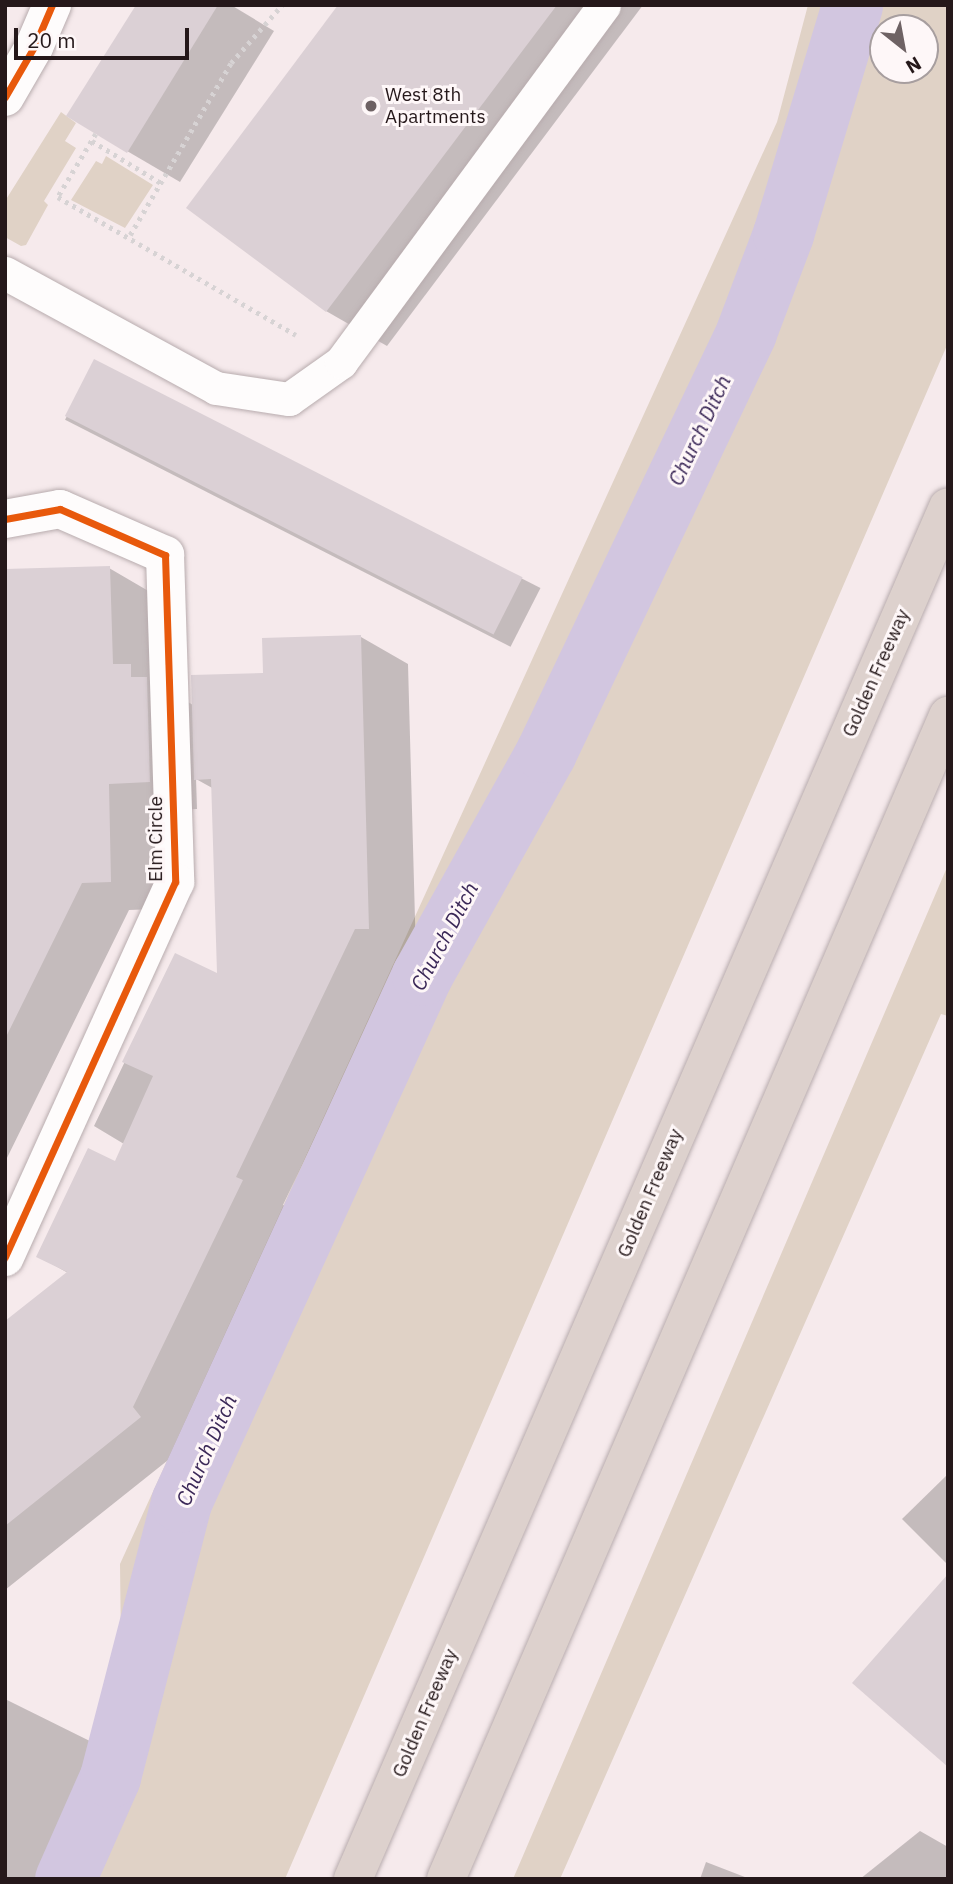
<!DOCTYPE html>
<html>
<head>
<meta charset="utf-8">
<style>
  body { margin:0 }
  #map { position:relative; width:953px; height:1884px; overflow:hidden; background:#f6eaec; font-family:"IBM Plex Sans",sans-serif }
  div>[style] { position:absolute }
  .green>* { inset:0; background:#e0d2c6 }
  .shadow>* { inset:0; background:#0003; transform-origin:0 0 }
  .canal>* { height:61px; margin:-30.5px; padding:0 30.5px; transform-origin:30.5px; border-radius:30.5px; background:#d2c6e0 }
  .building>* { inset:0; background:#dbd0d5; transform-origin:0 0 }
  .path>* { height:4.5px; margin-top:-2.25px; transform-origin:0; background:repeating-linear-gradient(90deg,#d7d3d4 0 3.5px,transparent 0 8.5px) }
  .roads { filter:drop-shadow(0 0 2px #b8acae) drop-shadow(0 0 2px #b8acae) }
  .service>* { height:33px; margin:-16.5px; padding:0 16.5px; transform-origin:16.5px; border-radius:16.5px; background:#fefcfc }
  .minor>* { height:38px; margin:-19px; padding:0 19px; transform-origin:19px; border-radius:19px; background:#fefcfc }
  .tertiary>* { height:38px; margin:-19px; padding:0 19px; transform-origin:19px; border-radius:19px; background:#fefcfc }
  .motorway>* { height:38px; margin:-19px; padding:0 19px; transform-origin:19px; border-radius:19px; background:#ddd1cd }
  .cycleway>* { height:7px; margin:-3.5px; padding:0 3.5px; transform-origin:3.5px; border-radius:3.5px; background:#e8590c }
  .dots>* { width:19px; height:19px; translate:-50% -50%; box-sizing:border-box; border:4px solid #fef7f8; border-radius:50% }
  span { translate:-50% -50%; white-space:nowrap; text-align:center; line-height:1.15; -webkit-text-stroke:6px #fef7f8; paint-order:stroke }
  .poi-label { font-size:19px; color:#25181a }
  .left { translate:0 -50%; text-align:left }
  .street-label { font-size:19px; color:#25181a }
  .water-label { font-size:21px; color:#3b2858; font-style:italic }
  .frame { position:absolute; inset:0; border:7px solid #25181a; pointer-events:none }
  .north { position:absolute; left:869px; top:14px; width:70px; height:70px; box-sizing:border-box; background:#fef7f8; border:2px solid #a79e9f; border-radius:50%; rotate:149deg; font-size:19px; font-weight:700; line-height:28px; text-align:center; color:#25181a }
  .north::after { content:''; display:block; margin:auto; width:24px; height:32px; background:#6e6264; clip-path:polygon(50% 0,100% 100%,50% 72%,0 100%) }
  .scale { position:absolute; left:14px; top:28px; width:175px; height:32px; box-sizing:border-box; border:4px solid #25181a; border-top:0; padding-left:9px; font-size:21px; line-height:24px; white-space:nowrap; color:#25181a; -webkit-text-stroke:5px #fef7f8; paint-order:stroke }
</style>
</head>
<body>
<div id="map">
  <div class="green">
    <i style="clip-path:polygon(evenodd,808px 5px,948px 5px,948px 343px,285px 1879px,55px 1879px,122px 1731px,120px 1564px,777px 122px,808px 5px,925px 28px,925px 70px,883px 70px,883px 28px,925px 28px)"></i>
    <i style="clip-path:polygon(61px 112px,76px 123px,65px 141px,76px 148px,44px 201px,48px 205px,26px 245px,21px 246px,5px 237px,5px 201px)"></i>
    <i style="clip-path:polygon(106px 156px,153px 185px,125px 228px,71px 200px,96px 161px,102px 164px)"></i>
    <i style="clip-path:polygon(948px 865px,948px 1016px,941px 1014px,560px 1879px,513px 1879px)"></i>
  </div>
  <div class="shadow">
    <i style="clip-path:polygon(138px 5px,231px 5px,274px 31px,180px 182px,127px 151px)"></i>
    <i style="clip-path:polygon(340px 5px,643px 5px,387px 346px,326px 311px)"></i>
    <i style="left:95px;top:361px;width:500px;height:66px;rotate:27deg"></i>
    <i style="clip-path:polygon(109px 568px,157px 596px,178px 696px,193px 705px,361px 637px,408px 664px,416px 955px,403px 955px,283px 1205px,289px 1209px,179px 1436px,187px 1445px,5px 1590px,5px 1324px,68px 1273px,38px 1256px,115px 1163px,124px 1144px,94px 1126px,176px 955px,219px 976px,214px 789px,196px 779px,197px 809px,156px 811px,158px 909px,129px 910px,5px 1162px,5px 610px)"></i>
    <i style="clip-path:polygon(948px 1474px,948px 1565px,902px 1519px)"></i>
    <i style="clip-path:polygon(5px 1699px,108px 1750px,50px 1879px,5px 1879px)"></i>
    <i style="clip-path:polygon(920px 1831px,948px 1847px,948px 1879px,860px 1879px)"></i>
    <i style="clip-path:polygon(706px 1862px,750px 1879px,700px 1879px)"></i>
  </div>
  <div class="canal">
    <i style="left:65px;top:1879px;width:111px;rotate:-66.2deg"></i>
    <i style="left:110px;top:1777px;width:284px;rotate:-75.5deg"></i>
    <i style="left:181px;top:1502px;width:579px;rotate:-65.43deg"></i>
    <i style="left:422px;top:975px;width:255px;rotate:-60.9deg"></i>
    <i style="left:546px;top:752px;width:465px;rotate:-64.5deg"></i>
    <i style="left:746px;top:332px;width:105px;rotate:-69.3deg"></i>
    <i style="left:783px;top:234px;width:239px;rotate:-73.2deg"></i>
  </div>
  <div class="building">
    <i style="clip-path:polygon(136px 5px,218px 5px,127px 153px,66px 116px)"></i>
    <i style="clip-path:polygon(338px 5px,557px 5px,326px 312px,186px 208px)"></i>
    <i style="left:94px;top:359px;width:481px;height:64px;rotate:27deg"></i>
    <i style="clip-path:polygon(110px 566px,113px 664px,131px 664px,131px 677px,147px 677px,150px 782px,109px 784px,111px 882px,82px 883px,5px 1039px,5px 569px)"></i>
    <i style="clip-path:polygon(361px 635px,369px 929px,355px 929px,236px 1177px,243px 1180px,133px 1407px,141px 1417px,5px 1526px,5px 1321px,67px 1272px,36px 1257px,88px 1148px,115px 1161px,153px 1076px,122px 1062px,175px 953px,217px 973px,211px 779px,194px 780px,191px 675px,263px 673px,262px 638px)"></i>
    <i style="clip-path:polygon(948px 1574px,948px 1767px,852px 1683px)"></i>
  </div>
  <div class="path">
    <i style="left:96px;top:134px;width:74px;rotate:121.1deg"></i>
    <i style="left:58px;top:197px;width:275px;rotate:30.1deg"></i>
    <i style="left:92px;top:141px;width:81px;rotate:31.3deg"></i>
    <i style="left:130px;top:235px;width:199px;rotate:-59.6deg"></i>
    <i style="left:231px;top:63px;width:77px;rotate:-48.7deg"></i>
  </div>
  <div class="roads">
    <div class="service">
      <i style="left:5px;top:273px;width:240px;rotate:28.6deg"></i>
      <i style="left:216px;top:388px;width:74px;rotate:8.6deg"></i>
      <i style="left:289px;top:399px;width:64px;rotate:-35.4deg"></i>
      <i style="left:341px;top:362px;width:443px;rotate:-53.6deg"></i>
    </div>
    <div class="minor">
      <i style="left:5px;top:519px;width:56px;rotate:-10.3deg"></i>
      <i style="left:60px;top:509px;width:115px;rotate:23.7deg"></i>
      <i style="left:165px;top:555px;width:327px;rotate:88.2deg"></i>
      <i style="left:175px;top:882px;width:412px;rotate:114.4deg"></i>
    </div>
    <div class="tertiary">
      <i style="left:5px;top:97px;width:58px;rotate:-59.9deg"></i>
      <i style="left:34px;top:47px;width:46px;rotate:-66.8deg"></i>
    </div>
    <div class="motorway">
      <i style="left:353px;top:1879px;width:1495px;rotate:-66.55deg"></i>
      <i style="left:446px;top:1879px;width:1267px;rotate:-66.65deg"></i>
    </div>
  </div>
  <div class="cycleway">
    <i style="left:5px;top:97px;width:58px;rotate:-59.9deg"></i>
    <i style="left:34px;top:47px;width:46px;rotate:-66.8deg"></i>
    <i style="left:5px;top:519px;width:56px;rotate:-10.3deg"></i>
    <i style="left:60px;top:509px;width:115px;rotate:23.7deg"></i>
    <i style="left:165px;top:555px;width:327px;rotate:88.2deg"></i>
    <i style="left:175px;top:882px;width:412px;rotate:114.4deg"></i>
  </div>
  <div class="dots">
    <i style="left:371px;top:106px;background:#6e6264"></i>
  </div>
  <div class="poi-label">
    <span class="left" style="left:385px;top:106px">West 8th<br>Apartments</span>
  </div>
  <div class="street-label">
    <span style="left:876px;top:673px;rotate:-66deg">Golden Freeway</span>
    <span style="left:156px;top:839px;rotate:-90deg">Elm Circle</span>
    <span style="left:650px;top:1193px;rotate:-67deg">Golden Freeway</span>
    <span style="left:425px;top:1713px;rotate:-67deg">Golden Freeway</span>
  </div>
  <div class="water-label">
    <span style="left:699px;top:430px;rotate:-65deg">Church Ditch</span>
    <span style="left:444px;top:936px;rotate:-62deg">Church Ditch</span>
    <span style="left:206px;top:1450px;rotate:-66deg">Church Ditch</span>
  </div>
  <div class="frame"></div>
  <div class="north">N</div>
  <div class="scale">20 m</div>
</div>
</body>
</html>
